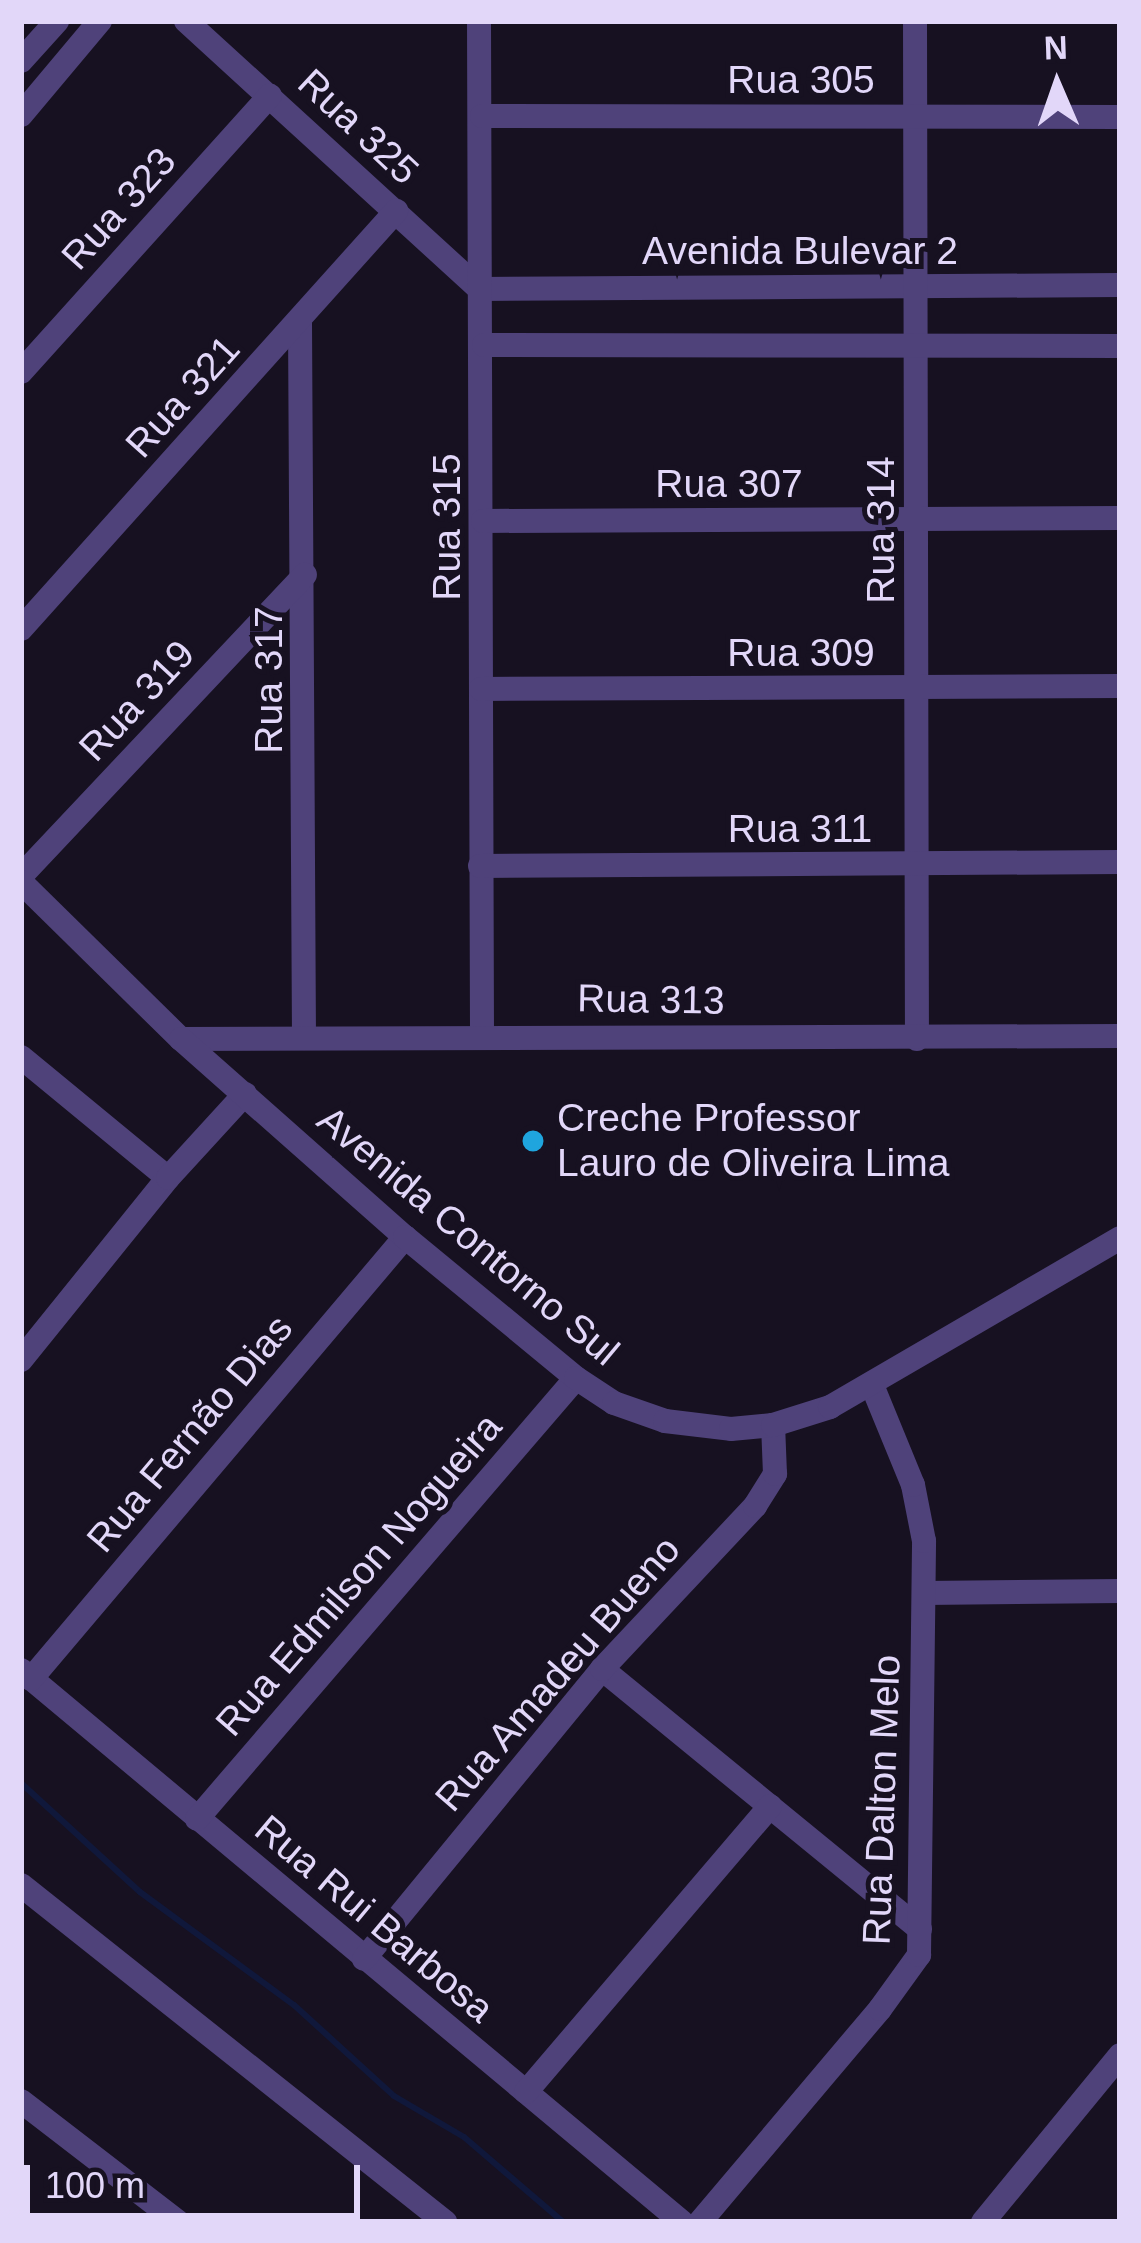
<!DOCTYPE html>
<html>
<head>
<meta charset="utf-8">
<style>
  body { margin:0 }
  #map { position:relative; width:1141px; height:2243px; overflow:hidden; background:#171121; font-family:Helvetica,sans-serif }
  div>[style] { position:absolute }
  .stream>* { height:6px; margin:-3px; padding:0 3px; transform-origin:3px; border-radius:3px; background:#10183b }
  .minor>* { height:24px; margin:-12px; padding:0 12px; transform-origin:12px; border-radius:12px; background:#4f427a }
  .tertiary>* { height:24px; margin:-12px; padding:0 12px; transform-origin:12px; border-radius:12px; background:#4f427a }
  .dots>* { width:33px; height:33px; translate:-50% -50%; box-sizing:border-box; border:6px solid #171121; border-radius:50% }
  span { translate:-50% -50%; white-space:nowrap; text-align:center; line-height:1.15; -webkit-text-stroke:10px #171121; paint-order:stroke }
  .street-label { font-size:39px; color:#e2d7f9 }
  .poi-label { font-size:39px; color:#e2d7f9 }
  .left { translate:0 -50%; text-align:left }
  .frame { position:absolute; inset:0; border:24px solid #e2d7f9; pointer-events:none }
  .north { position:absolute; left:997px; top:24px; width:120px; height:120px; -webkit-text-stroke:9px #171121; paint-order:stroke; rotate:358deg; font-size:33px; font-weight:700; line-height:48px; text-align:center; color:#e2d7f9 }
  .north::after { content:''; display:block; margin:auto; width:42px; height:54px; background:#e2d7f9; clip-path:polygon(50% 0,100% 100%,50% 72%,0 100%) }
  .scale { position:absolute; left:24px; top:2165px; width:336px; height:54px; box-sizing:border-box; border:6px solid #e2d7f9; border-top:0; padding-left:15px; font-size:36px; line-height:42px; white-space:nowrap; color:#e2d7f9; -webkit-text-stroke:9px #171121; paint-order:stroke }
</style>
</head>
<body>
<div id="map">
  <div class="stream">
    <i style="left:21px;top:1783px;width:161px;rotate:42.5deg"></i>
    <i style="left:140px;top:1892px;width:191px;rotate:36.3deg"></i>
    <i style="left:294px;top:2005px;width:135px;rotate:42.3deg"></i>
    <i style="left:394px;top:2096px;width:81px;rotate:30.4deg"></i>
    <i style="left:464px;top:2137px;width:130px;rotate:40.6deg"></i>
  </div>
  <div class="minor">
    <i style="left:186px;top:21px;width:398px;rotate:42.4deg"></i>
    <i style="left:480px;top:289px;width:640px;rotate:-0.36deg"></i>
    <i style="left:479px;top:21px;width:1013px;rotate:89.83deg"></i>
    <i style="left:915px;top:21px;width:1018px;rotate:89.89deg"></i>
    <i style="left:482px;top:116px;width:638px;rotate:0.09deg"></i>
    <i style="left:300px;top:323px;width:714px;rotate:89.68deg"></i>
    <i style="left:484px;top:345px;width:636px;rotate:0.09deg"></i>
    <i style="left:21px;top:372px;width:372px;rotate:-48deg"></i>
    <i style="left:483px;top:521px;width:637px;rotate:-0.27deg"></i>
    <i style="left:21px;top:629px;width:562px;rotate:-48.1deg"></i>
    <i style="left:481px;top:689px;width:639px;rotate:-0.27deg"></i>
    <i style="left:480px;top:866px;width:640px;rotate:-0.36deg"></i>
    <i style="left:21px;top:876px;width:414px;rotate:-46.7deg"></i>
    <i style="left:181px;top:1039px;width:939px;rotate:-0.18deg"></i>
    <i style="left:21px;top:1057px;width:190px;rotate:39.5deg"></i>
    <i style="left:21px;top:1360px;width:234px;rotate:-51.1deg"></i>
    <i style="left:168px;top:1178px;width:114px;rotate:-47.5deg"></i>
    <i style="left:924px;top:1593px;width:196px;rotate:-0.6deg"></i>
    <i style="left:602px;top:1669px;width:411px;rotate:39.3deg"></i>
    <i style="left:21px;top:1670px;width:861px;rotate:39.87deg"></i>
    <i style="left:31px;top:1679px;width:579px;rotate:-49.76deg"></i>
    <i style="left:197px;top:1819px;width:581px;rotate:-49.32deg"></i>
    <i style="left:21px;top:1885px;width:542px;rotate:38.48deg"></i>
    <i style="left:364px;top:1959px;width:375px;rotate:-50.6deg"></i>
    <i style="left:602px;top:1669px;width:224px;rotate:-46.8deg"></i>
    <i style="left:755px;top:1506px;width:38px;rotate:-58deg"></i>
    <i style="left:775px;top:1474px;width:49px;rotate:-92.3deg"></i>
    <i style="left:526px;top:2092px;width:376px;rotate:-49.5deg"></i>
    <i style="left:21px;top:2101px;width:198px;rotate:37.6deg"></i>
    <i style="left:700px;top:2222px;width:279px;rotate:-49.8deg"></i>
    <i style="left:880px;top:2009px;width:67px;rotate:-54.2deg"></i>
    <i style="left:919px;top:1955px;width:414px;rotate:-89.3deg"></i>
    <i style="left:924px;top:1541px;width:57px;rotate:-101.1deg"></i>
    <i style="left:913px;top:1485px;width:108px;rotate:-112.3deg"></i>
    <i style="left:983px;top:2222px;width:216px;rotate:-50.6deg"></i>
  </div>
  <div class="tertiary">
    <i style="left:21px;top:61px;width:54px;rotate:-48deg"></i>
    <i style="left:21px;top:115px;width:123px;rotate:-50deg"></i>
    <i style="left:21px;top:882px;width:224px;rotate:44.5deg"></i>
    <i style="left:181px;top:1039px;width:299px;rotate:41.5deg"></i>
    <i style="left:405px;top:1237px;width:222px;rotate:39.5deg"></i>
    <i style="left:576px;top:1378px;width:45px;rotate:33.3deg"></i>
    <i style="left:614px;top:1403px;width:54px;rotate:19.4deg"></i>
    <i style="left:665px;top:1421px;width:66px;rotate:6.9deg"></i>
    <i style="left:731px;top:1429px;width:42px;rotate:-5.4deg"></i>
    <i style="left:773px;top:1425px;width:60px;rotate:-17.5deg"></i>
    <i style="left:830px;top:1407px;width:336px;rotate:-30.2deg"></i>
  </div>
  <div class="dots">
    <i style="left:533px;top:1141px;background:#1fa5de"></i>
  </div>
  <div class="street-label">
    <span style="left:801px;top:80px">Rua 305</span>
    <span style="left:358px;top:127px;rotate:43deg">Rua 325</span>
    <span style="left:119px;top:209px;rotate:-48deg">Rua 323</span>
    <span style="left:800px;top:251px">Avenida Bulevar 2</span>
    <span style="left:183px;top:397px;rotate:-48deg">Rua 321</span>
    <span style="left:729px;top:484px">Rua 307</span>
    <span style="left:447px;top:527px;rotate:-90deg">Rua 315</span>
    <span style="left:881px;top:530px;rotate:-90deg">Rua 314</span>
    <span style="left:801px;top:653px">Rua 309</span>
    <span style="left:269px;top:680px;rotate:-90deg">Rua 317</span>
    <span style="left:137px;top:701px;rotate:-47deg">Rua 319</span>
    <span style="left:800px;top:829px">Rua 311</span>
    <span style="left:651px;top:1000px;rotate:1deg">Rua 313</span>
    <span style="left:468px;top:1236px;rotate:40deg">Avenida Contorno Sul</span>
    <span style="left:190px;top:1434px;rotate:-50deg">Rua Fernão Dias</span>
    <span style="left:359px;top:1575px;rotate:-49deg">Rua Edmilson Nogueira</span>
    <span style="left:558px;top:1674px;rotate:-49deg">Rua Amadeu Bueno</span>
    <span style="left:882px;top:1800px;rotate:-88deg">Rua Dalton Melo</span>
    <span style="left:374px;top:1919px;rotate:40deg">Rua Rui Barbosa</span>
  </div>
  <div class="poi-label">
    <span class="left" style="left:557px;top:1141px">Creche Professor<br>Lauro de Oliveira Lima</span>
  </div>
  <div class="frame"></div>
  <div class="north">N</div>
  <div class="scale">100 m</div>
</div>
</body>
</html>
